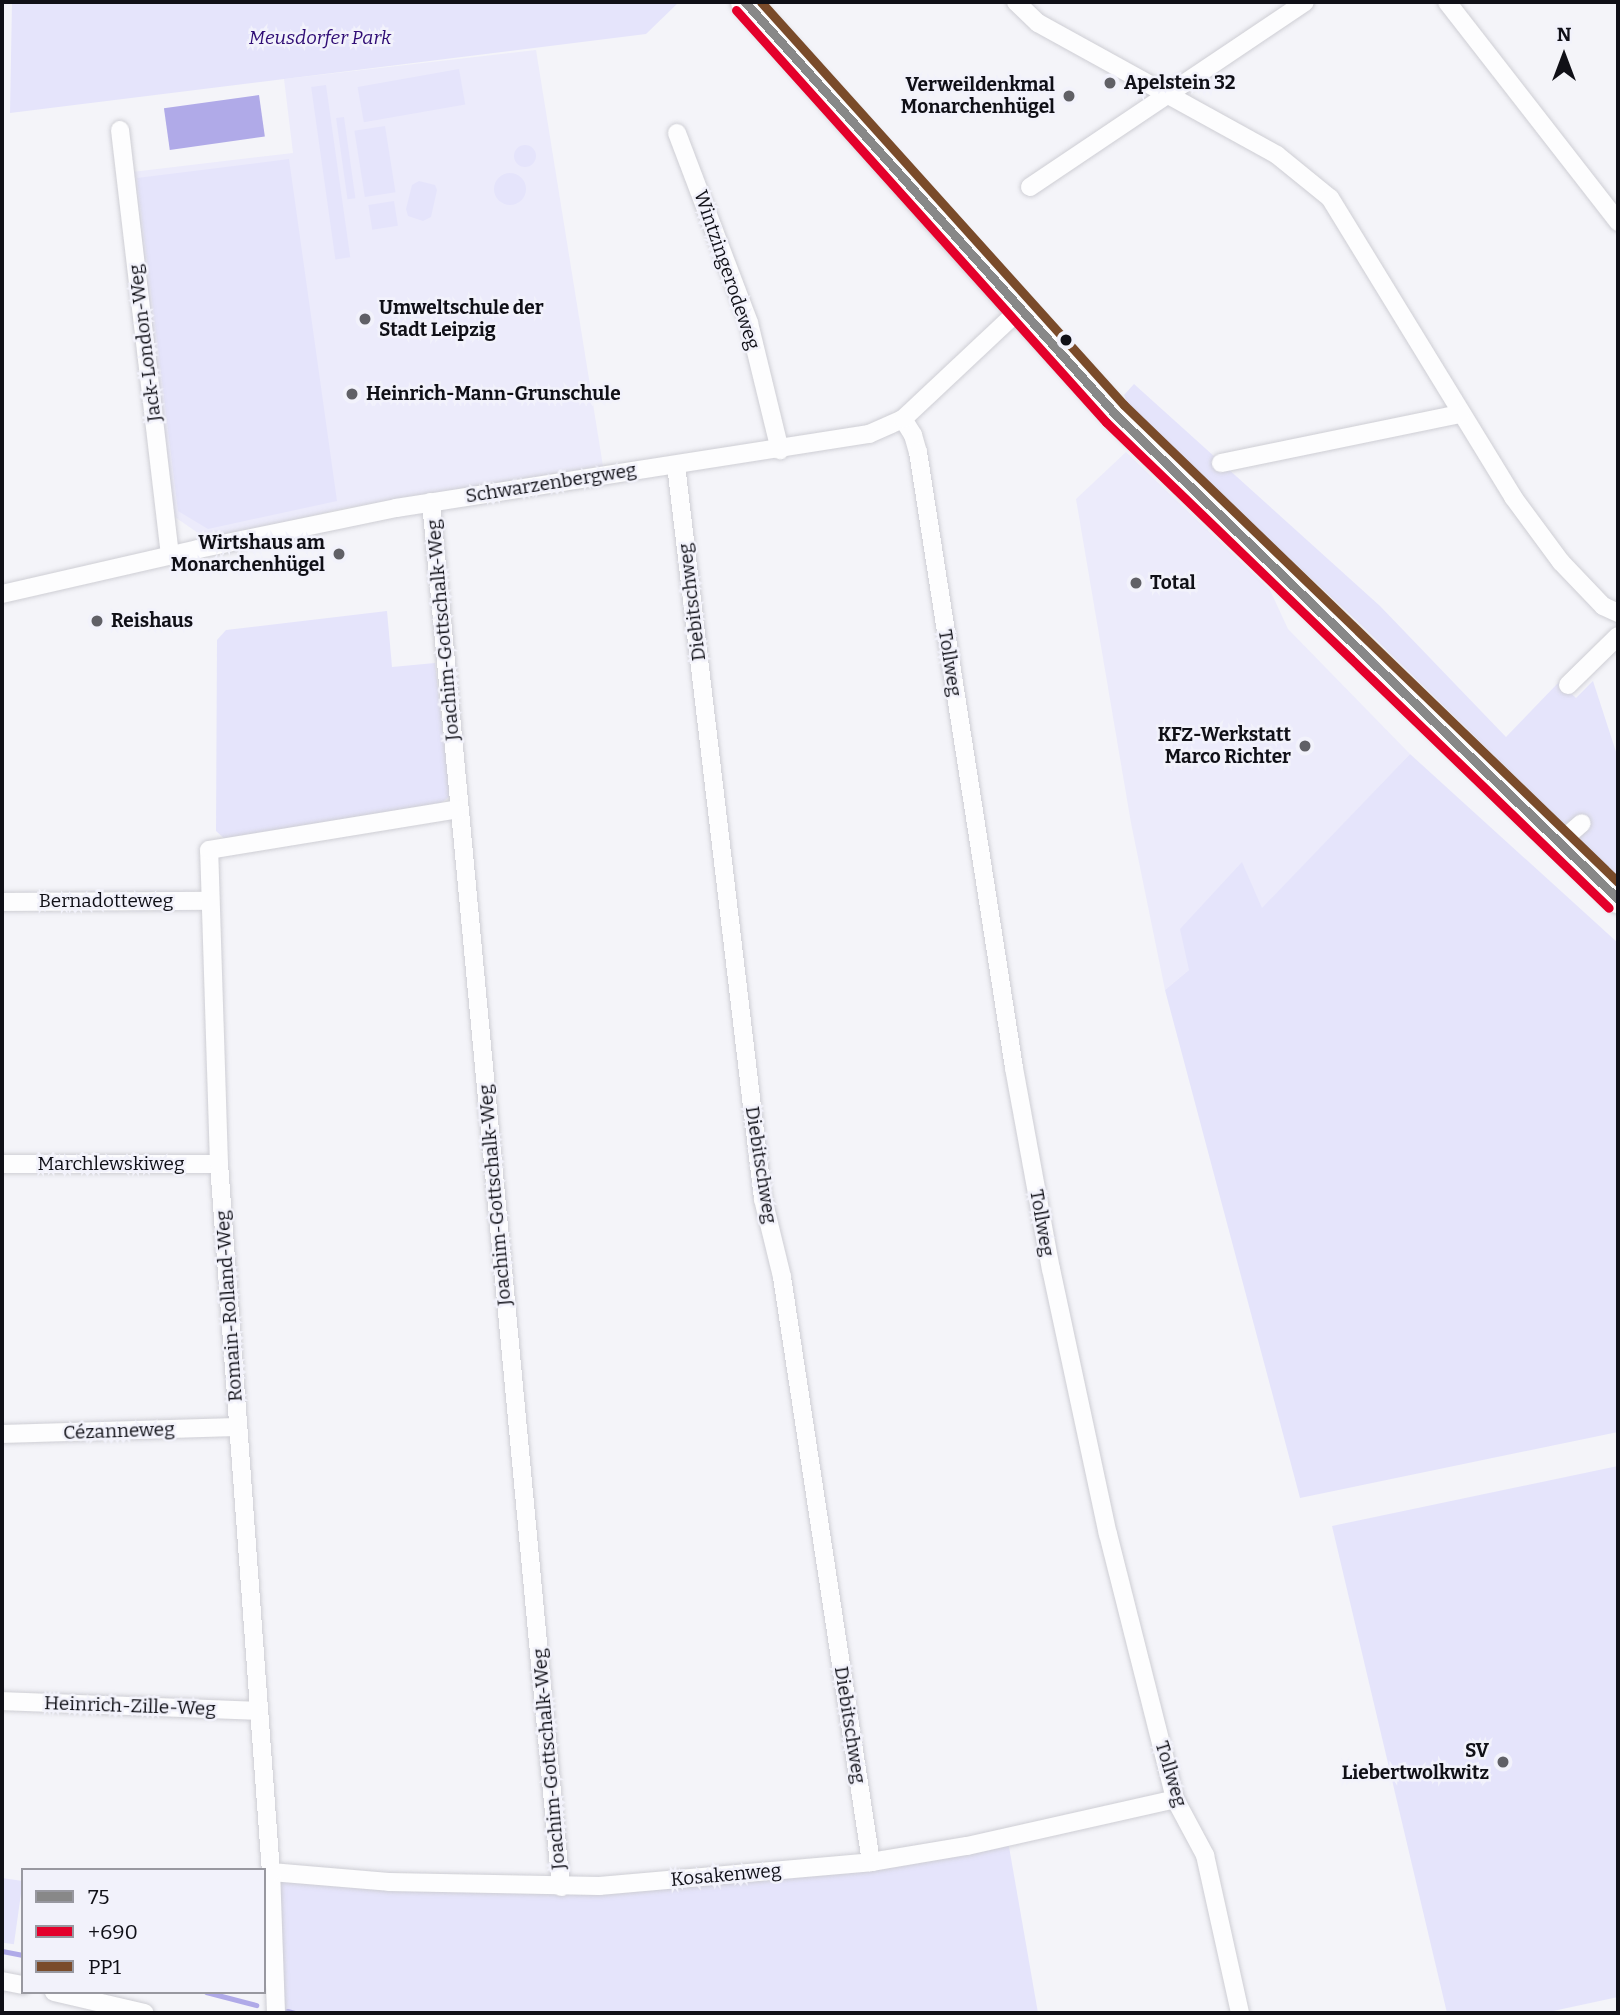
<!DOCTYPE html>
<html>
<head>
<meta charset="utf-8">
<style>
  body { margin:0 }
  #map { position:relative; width:1620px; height:2015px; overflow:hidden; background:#f4f4f9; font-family:Bitter,serif }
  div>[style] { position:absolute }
  .built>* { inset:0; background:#ecebfb }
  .green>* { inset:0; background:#e5e4fb; transform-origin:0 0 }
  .round { border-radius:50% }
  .water>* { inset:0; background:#b0aae8; transform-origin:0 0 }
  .stream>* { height:5px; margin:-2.5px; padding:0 2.5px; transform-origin:2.5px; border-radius:2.5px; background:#b0aae8 }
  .roads { filter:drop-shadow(0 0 2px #ceced4) drop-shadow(0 0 2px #ceced4) }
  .street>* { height:18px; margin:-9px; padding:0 9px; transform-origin:9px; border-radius:9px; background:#fdfdfe }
  .primary>* { height:28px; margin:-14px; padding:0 14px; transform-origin:14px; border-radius:14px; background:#fdfdfe }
  .bus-1>* { height:9px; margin:-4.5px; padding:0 4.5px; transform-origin:4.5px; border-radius:4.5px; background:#888 }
  .bus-2>* { height:9px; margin:-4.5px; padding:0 4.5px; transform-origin:4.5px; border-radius:4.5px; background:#e4002b }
  .bus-3>* { height:9px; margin:-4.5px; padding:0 4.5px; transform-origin:4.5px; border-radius:4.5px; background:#7a4b2a }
  .dots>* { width:19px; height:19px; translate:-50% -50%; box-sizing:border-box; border:4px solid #f2f2fb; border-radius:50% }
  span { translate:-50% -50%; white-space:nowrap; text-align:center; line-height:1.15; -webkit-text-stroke:5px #f2f2fb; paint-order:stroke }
  .park-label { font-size:19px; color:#2e0b74; font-style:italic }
  .poi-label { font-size:19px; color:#101017; font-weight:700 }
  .left { translate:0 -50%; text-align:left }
  .right { translate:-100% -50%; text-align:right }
  .street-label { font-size:19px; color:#101017 }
  .frame { position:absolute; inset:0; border:4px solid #101017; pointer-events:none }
  .legend { position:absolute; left:21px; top:1868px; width:245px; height:126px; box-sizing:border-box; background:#f2f2fb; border:2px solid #9898a0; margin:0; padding:9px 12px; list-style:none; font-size:21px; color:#101017 }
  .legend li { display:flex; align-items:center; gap:14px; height:35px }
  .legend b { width:35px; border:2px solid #9898a0 }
  .north { position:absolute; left:1529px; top:21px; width:70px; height:70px; -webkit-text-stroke:5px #f2f2fb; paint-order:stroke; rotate:0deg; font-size:19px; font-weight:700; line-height:28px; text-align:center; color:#101017 }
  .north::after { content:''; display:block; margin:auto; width:24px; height:32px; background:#101017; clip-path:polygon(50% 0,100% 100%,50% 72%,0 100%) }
</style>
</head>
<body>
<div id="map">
  <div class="built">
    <i style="clip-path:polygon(536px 50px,603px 466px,345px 508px,208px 540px,175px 517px,132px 172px,293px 153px,284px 79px)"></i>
    <i style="clip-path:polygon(1126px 452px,1270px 590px,1288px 629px,1410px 754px,1262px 909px,1242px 863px,1189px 970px,1165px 990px,1131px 823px,1076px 499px)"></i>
  </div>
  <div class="green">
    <i style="clip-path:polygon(12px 2px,679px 2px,646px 34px,10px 113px)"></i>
    <i style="left:459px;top:69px;width:36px;height:103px;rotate:80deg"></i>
    <i style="left:326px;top:85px;width:174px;height:15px;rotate:82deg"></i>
    <i style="left:344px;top:117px;width:82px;height:8px;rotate:82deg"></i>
    <i style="left:385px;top:126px;width:67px;height:31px;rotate:81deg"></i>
    <i class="round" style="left:514px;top:145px;width:22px;height:22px"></i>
    <i style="clip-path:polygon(289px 159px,337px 501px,208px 529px,178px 511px,137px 178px)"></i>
    <i class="round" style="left:494px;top:173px;width:32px;height:32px"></i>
    <i style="clip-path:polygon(419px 181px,435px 185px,437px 190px,431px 217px,423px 221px,408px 216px,406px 209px,412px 185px)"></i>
    <i style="left:394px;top:201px;width:25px;height:26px;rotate:81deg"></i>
    <i style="clip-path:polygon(1134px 384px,1380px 606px,1506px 737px,1559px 682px,1576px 698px,1593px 681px,1618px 758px,1618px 880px,1581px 843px,1577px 817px,1564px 824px,1358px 622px,1130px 411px,1124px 395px)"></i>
    <i style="clip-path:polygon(387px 611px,392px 667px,435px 663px,450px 796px,439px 805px,226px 840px,216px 831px,217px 640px,226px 630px)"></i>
    <i style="clip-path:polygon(1410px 754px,1618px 943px,1618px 1432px,1300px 1498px,1165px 990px,1189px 970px,1180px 929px,1242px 862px,1262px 908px)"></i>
    <i style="clip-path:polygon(1618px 1466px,1618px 1997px,1544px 2013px,1447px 2013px,1332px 1526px)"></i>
    <i style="clip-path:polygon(1008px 1841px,1038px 2013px,283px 2013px,279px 1880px,564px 1893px)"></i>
    <i style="left:2px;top:1878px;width:21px;height:64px;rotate:8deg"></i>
  </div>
  <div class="water">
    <i style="left:259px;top:95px;width:42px;height:96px;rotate:82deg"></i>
  </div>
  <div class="stream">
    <i style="left:2px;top:1951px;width:21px;rotate:11deg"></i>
    <i style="left:206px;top:1992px;width:52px;rotate:14.6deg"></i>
    <i style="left:287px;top:2011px;width:8px;rotate:14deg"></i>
  </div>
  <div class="roads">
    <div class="street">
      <i style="left:1016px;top:2px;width:30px;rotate:44deg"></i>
      <i style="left:1038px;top:23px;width:273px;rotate:28.9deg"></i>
      <i style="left:1277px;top:155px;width:68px;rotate:39.1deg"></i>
      <i style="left:1330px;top:198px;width:351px;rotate:58.5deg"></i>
      <i style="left:1513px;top:497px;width:81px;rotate:53.6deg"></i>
      <i style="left:1561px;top:562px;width:61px;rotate:46.3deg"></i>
      <i style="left:1603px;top:606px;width:17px;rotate:25deg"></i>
      <i style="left:1447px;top:2px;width:279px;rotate:52.1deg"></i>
      <i style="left:120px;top:130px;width:428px;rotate:83.3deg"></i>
      <i style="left:677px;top:133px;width:203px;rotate:69.2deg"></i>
      <i style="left:749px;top:323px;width:131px;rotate:76.3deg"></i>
      <i style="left:1030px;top:187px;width:331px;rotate:-33.9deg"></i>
      <i style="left:903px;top:419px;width:19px;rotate:58deg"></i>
      <i style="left:913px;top:435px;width:18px;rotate:74deg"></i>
      <i style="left:918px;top:452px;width:623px;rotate:81.14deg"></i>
      <i style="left:1014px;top:1068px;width:204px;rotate:79.6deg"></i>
      <i style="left:1051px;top:1269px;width:271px;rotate:77.9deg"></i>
      <i style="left:1108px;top:1534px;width:273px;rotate:75.8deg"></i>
      <i style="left:1175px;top:1799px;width:64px;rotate:61.8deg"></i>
      <i style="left:1205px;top:1855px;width:162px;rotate:77.5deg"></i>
      <i style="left:1221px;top:463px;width:244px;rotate:-11.6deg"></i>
      <i style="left:676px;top:465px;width:739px;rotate:83.24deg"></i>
      <i style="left:763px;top:1199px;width:80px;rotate:76.3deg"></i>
      <i style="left:782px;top:1277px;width:592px;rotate:81.35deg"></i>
      <i style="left:431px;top:502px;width:1391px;rotate:84.64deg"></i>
      <i style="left:2px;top:594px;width:201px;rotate:-12.9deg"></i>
      <i style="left:198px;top:549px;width:202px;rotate:-11.7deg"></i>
      <i style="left:396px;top:508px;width:479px;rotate:-8.9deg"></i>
      <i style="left:869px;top:434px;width:37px;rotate:-24deg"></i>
      <i style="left:903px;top:419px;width:161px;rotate:-43.2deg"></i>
      <i style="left:1568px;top:685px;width:70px;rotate:-44.4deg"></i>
      <i style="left:1559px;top:843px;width:30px;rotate:-41deg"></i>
      <i style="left:2px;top:902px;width:208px;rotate:-0.3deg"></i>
      <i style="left:2px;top:1164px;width:217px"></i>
      <i style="left:2px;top:1434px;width:234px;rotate:-1.7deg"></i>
      <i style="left:2px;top:1701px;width:257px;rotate:2.2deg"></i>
      <i style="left:271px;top:1872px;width:118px;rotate:4.8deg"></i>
      <i style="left:389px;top:1882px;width:210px;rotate:1.1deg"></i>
      <i style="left:599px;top:1886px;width:273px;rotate:-5deg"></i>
      <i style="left:871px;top:1862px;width:97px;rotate:-9.5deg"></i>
      <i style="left:967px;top:1846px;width:213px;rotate:-12.7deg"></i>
      <i style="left:2px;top:1981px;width:21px;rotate:11deg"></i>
      <i style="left:54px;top:1992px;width:93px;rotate:13deg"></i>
      <i style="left:276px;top:2013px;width:141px;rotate:-92deg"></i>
      <i style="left:271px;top:1872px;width:710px;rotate:-94.2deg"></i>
      <i style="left:219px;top:1164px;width:314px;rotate:-91.8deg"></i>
      <i style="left:209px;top:850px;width:253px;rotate:-9.3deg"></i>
    </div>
    <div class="primary">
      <i style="left:745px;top:2px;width:312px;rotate:48.5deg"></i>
      <i style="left:952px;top:236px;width:241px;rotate:47.5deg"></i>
      <i style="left:1115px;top:414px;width:699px;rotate:43.96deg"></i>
    </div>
  </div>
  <div class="bus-1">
    <i style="left:745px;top:2px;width:554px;rotate:48.07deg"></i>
    <i style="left:1115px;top:414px;width:699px;rotate:43.96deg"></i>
  </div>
  <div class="bus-2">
    <i style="left:736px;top:10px;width:554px;rotate:48.07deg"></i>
    <i style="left:1106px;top:422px;width:699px;rotate:44.02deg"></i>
  </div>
  <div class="bus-3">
    <i style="left:761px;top:2px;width:542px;rotate:47.99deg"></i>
    <i style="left:1124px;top:405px;width:687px;rotate:44deg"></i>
  </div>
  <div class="dots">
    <i style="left:1110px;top:83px;background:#606066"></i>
    <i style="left:1069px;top:96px;background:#606066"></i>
    <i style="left:365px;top:319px;background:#606066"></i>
    <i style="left:1066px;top:340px;background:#101017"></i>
    <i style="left:352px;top:394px;background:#606066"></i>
    <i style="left:339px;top:554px;background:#606066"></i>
    <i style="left:1136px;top:583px;background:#606066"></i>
    <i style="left:97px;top:621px;background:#606066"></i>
    <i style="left:1305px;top:746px;background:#606066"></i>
    <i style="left:1503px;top:1762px;background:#606066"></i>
  </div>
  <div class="park-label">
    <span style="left:320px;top:38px">Meusdorfer Park</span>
  </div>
  <div class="poi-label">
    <span class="left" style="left:1124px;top:83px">Apelstein 32</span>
    <span class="right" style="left:1055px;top:96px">Verweildenkmal<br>Monarchenhügel</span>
    <span class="left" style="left:379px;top:319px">Umweltschule der<br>Stadt Leipzig</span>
    <span class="left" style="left:366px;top:394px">Heinrich-Mann-Grunschule</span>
    <span class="right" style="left:325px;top:554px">Wirtshaus am<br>Monarchenhügel</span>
    <span class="left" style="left:1150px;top:583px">Total</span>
    <span class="left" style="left:111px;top:621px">Reishaus</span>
    <span class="right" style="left:1291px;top:746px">KFZ-Werkstatt<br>Marco Richter</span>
    <span class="right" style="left:1489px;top:1762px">SV<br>Liebertwolkwitz</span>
  </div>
  <div class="street-label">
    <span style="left:727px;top:270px;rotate:71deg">Wintzingerodeweg</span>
    <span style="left:145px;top:343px;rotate:-97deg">Jack-London-Weg</span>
    <span style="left:551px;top:483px;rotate:-9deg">Schwarzenbergweg</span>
    <span style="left:692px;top:602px;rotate:-97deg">Diebitschweg</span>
    <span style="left:443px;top:630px;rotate:-95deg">Joachim-Gottschalk-Weg</span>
    <span style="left:950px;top:663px;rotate:81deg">Tollweg</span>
    <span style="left:106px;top:901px">Bernadotteweg</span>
    <span style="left:111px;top:1164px">Marchlewskiweg</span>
    <span style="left:761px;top:1165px;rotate:81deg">Diebitschweg</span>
    <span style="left:495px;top:1195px;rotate:-95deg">Joachim-Gottschalk-Weg</span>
    <span style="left:1042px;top:1223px;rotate:80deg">Tollweg</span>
    <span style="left:229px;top:1306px;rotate:-94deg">Romain-Rolland-Weg</span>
    <span style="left:119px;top:1431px;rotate:-2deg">Cézanneweg</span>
    <span style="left:130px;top:1706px;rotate:2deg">Heinrich-Zille-Weg</span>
    <span style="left:850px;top:1725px;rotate:81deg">Diebitschweg</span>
    <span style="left:549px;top:1759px;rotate:-95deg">Joachim-Gottschalk-Weg</span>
    <span style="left:1171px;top:1774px;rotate:73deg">Tollweg</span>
    <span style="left:726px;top:1875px;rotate:-5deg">Kosakenweg</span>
  </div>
  <div class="frame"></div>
  <ul class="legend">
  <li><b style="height:9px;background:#888"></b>75</li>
  <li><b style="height:9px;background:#e4002b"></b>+690</li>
  <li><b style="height:9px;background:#7a4b2a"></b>PP1</li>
  </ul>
  <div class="north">N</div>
</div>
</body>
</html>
